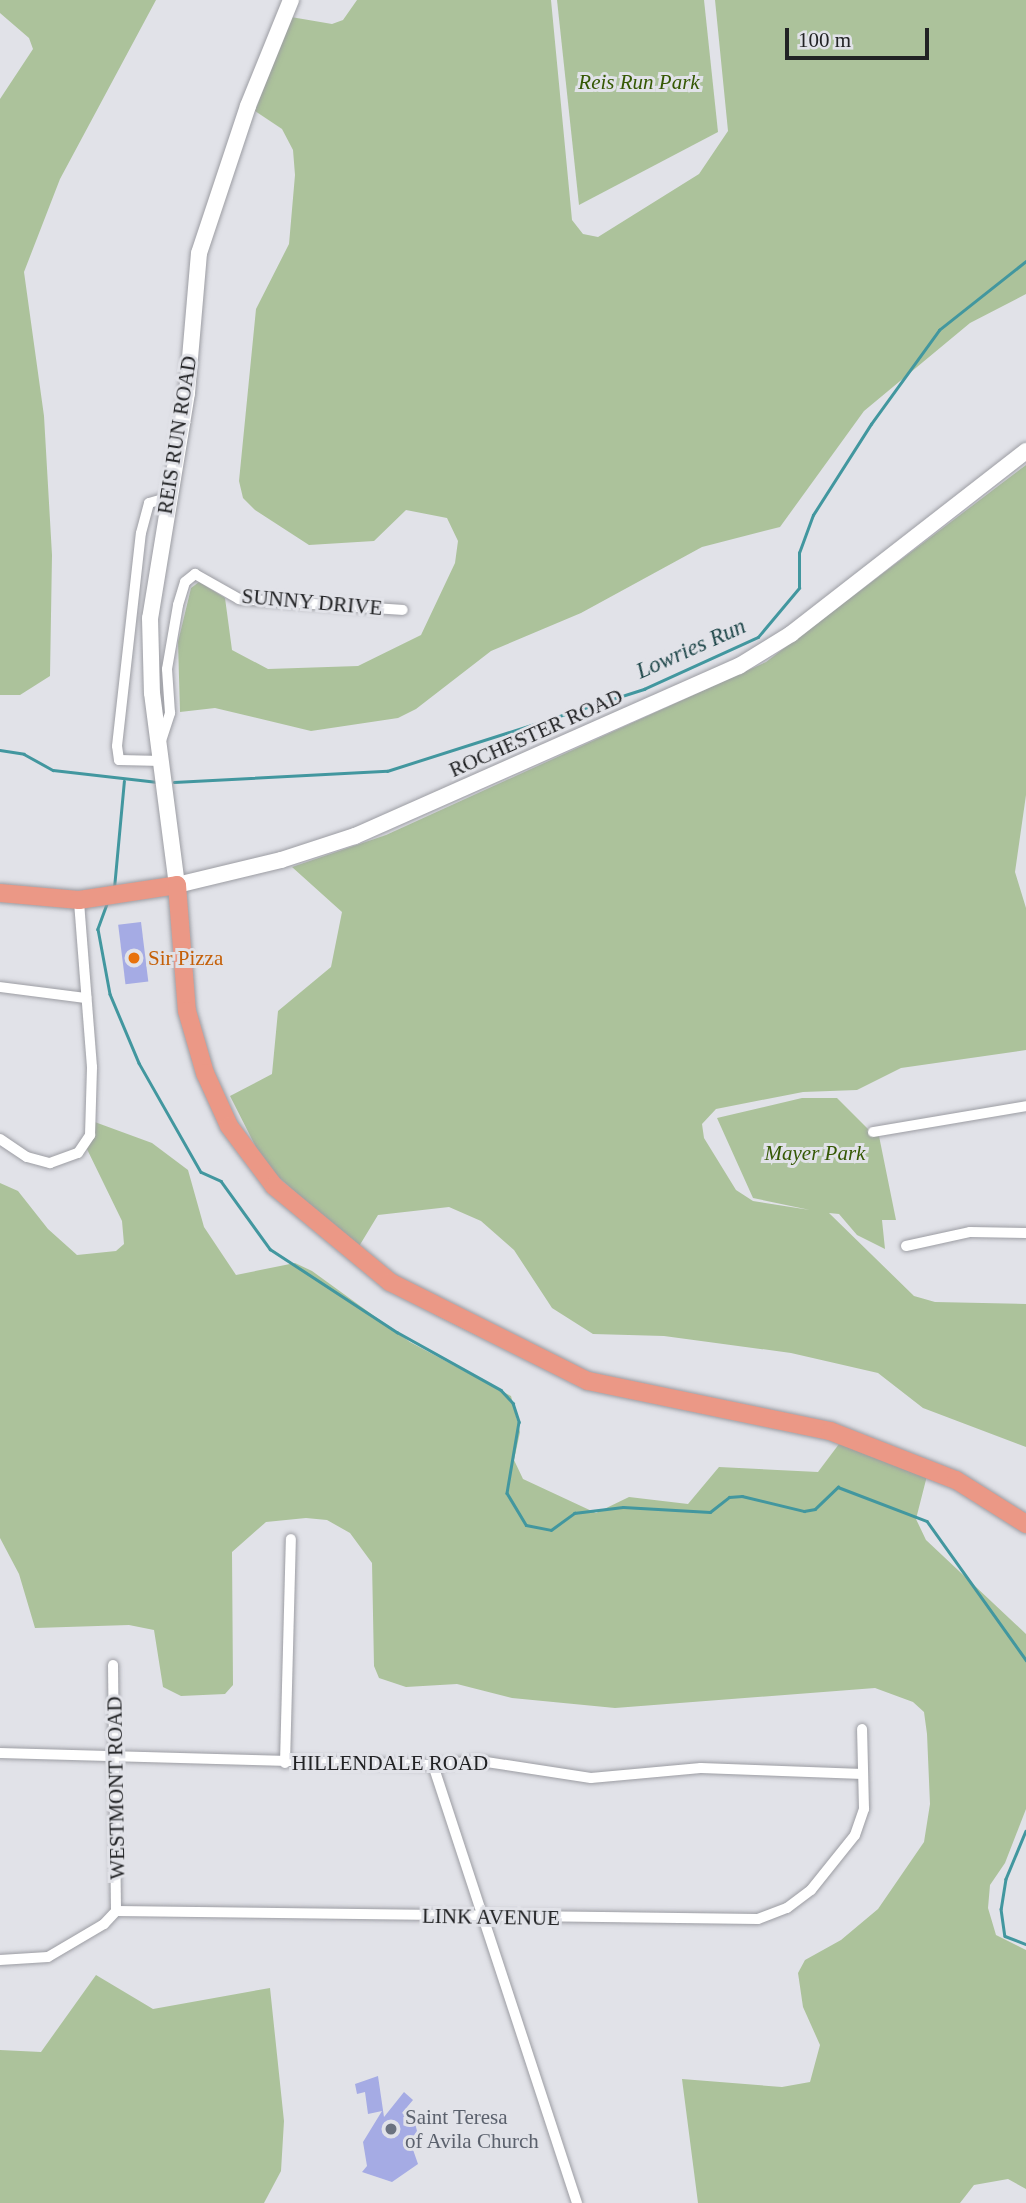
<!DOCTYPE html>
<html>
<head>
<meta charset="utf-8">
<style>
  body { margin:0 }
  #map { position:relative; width:1026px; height:2203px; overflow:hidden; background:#e1e2e8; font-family:Georgia,serif }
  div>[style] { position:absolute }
  .green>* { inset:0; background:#acc29b }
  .stream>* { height:2.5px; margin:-1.25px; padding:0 1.25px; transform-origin:1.25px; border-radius:1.25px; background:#42979f }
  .building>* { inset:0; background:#a5abe4; transform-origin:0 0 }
  .roads { filter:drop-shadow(0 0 2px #9c9da3) drop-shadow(0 0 2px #9c9da3) }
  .street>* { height:10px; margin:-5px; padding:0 5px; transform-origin:5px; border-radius:5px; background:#fff }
  .secondary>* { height:16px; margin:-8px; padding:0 8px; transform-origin:8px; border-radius:8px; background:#fff }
  .primary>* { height:18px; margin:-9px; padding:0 9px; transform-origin:9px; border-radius:9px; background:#eb9886 }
  .dots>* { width:19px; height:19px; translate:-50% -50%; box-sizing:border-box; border:4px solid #e1e2e8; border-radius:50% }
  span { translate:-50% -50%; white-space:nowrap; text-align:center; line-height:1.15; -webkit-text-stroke:6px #e1e2e8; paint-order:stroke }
  .park-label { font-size:21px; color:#355804; font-style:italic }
  .street-label { font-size:21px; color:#212224 }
  .food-label { font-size:21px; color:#c56008 }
  .left { translate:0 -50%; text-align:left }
  .worship-label { font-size:21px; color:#5b616d }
  .water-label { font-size:23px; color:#1f474a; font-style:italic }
  .scale { position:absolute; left:785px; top:28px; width:144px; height:32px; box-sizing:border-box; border:4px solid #212224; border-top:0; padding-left:9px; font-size:21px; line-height:24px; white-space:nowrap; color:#212224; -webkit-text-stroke:5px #e1e2e8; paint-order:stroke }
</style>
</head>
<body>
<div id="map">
  <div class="green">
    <i style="clip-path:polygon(0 0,156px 0,60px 179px,24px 272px,44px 416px,52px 555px,50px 676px,20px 695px,0 695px,0 99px,33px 49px,29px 38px,0 13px)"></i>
    <i style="clip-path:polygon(357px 0,551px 0,572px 220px,583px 234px,598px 237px,699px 174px,728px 131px,715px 0,1026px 0,1026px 294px,970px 323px,864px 411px,780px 527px,702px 547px,581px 613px,491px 651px,416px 709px,398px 718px,311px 731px,215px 708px,180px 712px,178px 642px,191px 588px,199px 582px,225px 598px,232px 650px,268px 669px,358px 666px,421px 635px,455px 563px,458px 541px,447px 518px,406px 510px,374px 541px,309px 545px,255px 510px,243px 498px,239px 481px,256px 309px,289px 244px,295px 175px,293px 150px,282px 129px,255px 111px,291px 17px,332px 24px,343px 20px)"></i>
    <i style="clip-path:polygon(557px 0,704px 0,718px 132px,579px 205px)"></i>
    <i style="clip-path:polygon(1026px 465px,1026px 795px,1015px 872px,1026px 908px,1026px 1050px,901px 1068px,857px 1090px,803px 1092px,716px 1109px,702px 1124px,704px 1138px,736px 1190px,753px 1201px,810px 1210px,753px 1198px,717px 1118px,802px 1098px,837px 1098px,871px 1132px,878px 1131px,896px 1220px,882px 1220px,885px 1249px,857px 1235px,839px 1214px,829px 1213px,914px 1296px,935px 1302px,1026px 1304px,1026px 1447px,923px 1408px,878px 1373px,791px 1353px,664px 1336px,593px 1334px,552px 1308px,514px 1250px,481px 1221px,449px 1207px,378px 1215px,358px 1248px,265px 1165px,230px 1096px,272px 1074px,278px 1011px,331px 967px,342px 912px,292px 867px,386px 835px,766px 662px)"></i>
    <i style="clip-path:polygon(92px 1121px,152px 1143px,188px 1170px,204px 1227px,236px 1275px,295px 1263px,312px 1271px,410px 1342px,511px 1396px,520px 1432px,514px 1460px,523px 1479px,596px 1513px,629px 1497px,688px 1504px,719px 1467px,818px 1472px,845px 1436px,929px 1468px,916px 1519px,926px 1540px,1026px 1634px,1026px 1809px,1005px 1863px,990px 1885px,988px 1908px,996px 1935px,1026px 1950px,1026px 2189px,1008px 2179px,974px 2185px,960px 2203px,698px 2203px,682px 2079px,782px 2087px,810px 2082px,820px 2045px,803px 2007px,798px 1973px,805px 1960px,841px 1940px,878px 1909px,924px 1842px,930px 1804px,927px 1734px,924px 1712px,913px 1702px,875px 1688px,615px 1708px,512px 1698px,457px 1684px,406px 1687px,379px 1678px,374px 1666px,372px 1563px,350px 1533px,327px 1520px,306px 1518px,266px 1522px,232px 1552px,233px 1685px,225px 1694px,181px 1696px,163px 1687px,154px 1630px,129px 1625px,35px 1628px,19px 1574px,0 1538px,0 1183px,18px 1191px,48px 1229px,77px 1255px,116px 1251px,124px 1244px,122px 1221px,85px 1145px)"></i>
    <i style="clip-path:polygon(96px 1975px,153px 2009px,270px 1988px,284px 2121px,281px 2171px,264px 2203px,0 2203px,0 2050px,41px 2052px)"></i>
  </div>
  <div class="stream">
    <i style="left:0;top:750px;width:24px;rotate:9deg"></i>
    <i style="left:24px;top:754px;width:33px;rotate:29deg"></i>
    <i style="left:53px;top:770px;width:107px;rotate:6.5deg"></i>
    <i style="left:174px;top:782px;width:213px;rotate:-3deg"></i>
    <i style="left:387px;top:771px;width:270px;rotate:-17.7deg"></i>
    <i style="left:644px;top:689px;width:125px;rotate:-24.5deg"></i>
    <i style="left:758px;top:637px;width:64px;rotate:-50.1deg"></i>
    <i style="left:799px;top:588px;width:35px;rotate:-90deg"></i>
    <i style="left:799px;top:553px;width:40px;rotate:-69.8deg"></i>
    <i style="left:813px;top:515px;width:108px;rotate:-57.5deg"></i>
    <i style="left:871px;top:424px;width:116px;rotate:-54.1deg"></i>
    <i style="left:939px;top:330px;width:111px;rotate:-38.4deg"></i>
    <i style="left:114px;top:888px;width:107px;rotate:-84.7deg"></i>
    <i style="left:107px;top:904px;width:27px;rotate:110deg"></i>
    <i style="left:98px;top:929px;width:66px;rotate:79.5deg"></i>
    <i style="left:110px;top:994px;width:75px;rotate:67.2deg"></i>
    <i style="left:139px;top:1063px;width:125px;rotate:60.4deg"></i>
    <i style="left:201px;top:1172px;width:22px;rotate:24deg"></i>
    <i style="left:221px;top:1181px;width:84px;rotate:54.2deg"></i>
    <i style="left:270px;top:1249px;width:152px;rotate:33.2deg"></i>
    <i style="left:397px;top:1332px;width:119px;rotate:29.1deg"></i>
    <i style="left:501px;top:1390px;width:18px;rotate:47deg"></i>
    <i style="left:513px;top:1403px;width:20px;rotate:72deg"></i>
    <i style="left:519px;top:1422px;width:72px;rotate:99.6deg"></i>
    <i style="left:507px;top:1493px;width:37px;rotate:59deg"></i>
    <i style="left:526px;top:1525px;width:25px;rotate:11deg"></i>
    <i style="left:551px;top:1530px;width:29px;rotate:-36deg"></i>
    <i style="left:574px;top:1513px;width:49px;rotate:-7deg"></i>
    <i style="left:623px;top:1507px;width:87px;rotate:3.3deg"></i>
    <i style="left:710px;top:1512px;width:24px;rotate:-38deg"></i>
    <i style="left:729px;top:1497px;width:13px;rotate:-4deg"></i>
    <i style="left:742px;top:1496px;width:64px;rotate:13.6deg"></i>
    <i style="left:804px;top:1511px;width:11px;rotate:-10deg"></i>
    <i style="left:815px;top:1509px;width:32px;rotate:-44deg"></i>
    <i style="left:838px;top:1487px;width:95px;rotate:20.9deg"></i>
    <i style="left:927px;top:1521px;width:171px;rotate:54.5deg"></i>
    <i style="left:1026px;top:1831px;width:52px;rotate:112.6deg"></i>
    <i style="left:1006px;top:1879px;width:30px;rotate:99deg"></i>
    <i style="left:1001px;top:1909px;width:27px;rotate:82deg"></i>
    <i style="left:1005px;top:1936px;width:22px;rotate:21deg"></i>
  </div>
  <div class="building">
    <i style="left:141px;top:922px;width:60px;height:23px;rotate:83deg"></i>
    <i style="clip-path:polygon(378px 2076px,384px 2117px,404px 2092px,413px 2100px,402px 2113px,415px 2123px,417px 2131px,410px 2141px,418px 2164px,392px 2182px,362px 2172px,367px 2166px,363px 2142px,382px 2111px,368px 2114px,365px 2092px,357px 2094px,355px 2084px)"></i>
  </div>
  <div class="roads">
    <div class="street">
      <i style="left:160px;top:744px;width:33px;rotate:-72deg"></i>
      <i style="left:170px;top:713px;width:44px;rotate:-93.9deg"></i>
      <i style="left:167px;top:669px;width:65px;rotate:-80.2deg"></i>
      <i style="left:178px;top:605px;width:24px;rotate:-73deg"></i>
      <i style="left:185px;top:582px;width:13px;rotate:-39deg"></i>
      <i style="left:195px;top:574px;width:51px;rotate:29.6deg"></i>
      <i style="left:239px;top:599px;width:164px;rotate:3.8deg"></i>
      <i style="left:162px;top:761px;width:43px;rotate:-178.7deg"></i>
      <i style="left:119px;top:760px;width:14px;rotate:-98deg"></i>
      <i style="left:117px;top:746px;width:214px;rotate:-83.6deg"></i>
      <i style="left:141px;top:533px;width:31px;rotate:-75deg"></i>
      <i style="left:149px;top:503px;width:19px;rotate:-16deg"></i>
      <i style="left:0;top:987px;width:87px;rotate:7.3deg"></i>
      <i style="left:873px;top:1132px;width:155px;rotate:-9.6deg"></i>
      <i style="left:0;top:1139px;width:32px;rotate:34deg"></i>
      <i style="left:27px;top:1157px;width:24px;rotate:15deg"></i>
      <i style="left:50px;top:1163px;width:30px;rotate:-20deg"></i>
      <i style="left:78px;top:1153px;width:22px;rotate:-56deg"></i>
      <i style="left:90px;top:1135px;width:68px;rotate:-88.3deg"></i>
      <i style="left:92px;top:1067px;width:168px;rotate:-94.5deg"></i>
      <i style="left:906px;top:1246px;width:66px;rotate:-12.3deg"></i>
      <i style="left:970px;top:1232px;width:56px;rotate:1deg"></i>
      <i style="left:113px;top:1665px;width:246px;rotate:89.3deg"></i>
      <i style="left:0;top:1753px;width:433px;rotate:1.6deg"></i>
      <i style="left:433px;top:1765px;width:47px;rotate:-4.9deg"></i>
      <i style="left:480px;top:1761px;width:112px;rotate:8.7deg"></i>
      <i style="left:591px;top:1778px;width:110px;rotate:-5.2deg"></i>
      <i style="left:701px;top:1768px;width:162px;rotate:2.1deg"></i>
      <i style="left:285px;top:1763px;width:224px;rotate:-88.5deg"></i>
      <i style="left:433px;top:1765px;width:461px;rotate:71.8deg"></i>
      <i style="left:0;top:1960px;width:48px;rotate:-3.6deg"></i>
      <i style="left:48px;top:1957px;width:65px;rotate:-30.5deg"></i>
      <i style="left:104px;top:1924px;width:18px;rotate:-47deg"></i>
      <i style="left:116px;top:1911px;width:642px;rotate:0.71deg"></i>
      <i style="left:758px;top:1919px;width:31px;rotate:-21deg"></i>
      <i style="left:787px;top:1908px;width:30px;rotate:-37deg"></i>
      <i style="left:811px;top:1890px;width:70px;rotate:-51.3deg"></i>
      <i style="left:855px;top:1835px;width:28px;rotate:-71deg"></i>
      <i style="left:864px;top:1809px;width:80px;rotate:-91.4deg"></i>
    </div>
    <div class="secondary">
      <i style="left:291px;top:0;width:114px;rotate:112.1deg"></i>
      <i style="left:248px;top:106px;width:155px;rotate:108.4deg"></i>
      <i style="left:199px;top:253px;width:141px;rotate:94.9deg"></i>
      <i style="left:187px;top:393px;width:228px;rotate:99.3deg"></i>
      <i style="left:150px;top:618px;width:75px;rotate:88.5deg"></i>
      <i style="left:152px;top:693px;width:194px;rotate:82.6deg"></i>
      <i style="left:177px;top:885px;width:107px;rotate:-13.5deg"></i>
      <i style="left:281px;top:860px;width:78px;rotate:-18deg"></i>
      <i style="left:355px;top:836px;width:420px;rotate:-23.9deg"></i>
      <i style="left:739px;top:666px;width:61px;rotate:-31.6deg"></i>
      <i style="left:791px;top:634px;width:298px;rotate:-37.9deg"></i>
    </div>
    <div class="primary">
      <i style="left:0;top:893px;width:79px;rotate:5.1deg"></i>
      <i style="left:79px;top:900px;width:99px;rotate:-8.7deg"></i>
      <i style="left:177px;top:885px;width:126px;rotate:85.5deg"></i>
      <i style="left:187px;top:1011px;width:65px;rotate:73.8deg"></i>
      <i style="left:205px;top:1073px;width:58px;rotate:65.6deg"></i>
      <i style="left:229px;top:1126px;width:75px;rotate:53.1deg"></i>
      <i style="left:274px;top:1186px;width:151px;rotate:39.6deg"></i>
      <i style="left:390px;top:1282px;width:221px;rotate:26.6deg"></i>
      <i style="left:588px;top:1381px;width:247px;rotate:11.7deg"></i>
      <i style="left:830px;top:1431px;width:135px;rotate:21.3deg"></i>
      <i style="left:956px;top:1480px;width:83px;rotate:32.2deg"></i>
    </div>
  </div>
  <div class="dots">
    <i style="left:134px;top:958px;background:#e8710a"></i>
    <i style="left:391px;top:2129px;background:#6b7280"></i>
  </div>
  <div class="park-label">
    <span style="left:639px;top:82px">Reis Run Park</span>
    <span style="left:815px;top:1153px">Mayer Park</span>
  </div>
  <div class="street-label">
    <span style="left:177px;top:435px;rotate:-81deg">REIS RUN ROAD</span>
    <span style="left:312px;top:602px;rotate:5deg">SUNNY DRIVE</span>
    <span style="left:536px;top:733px;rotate:-24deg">ROCHESTER ROAD</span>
    <span style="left:390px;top:1763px">HILLENDALE ROAD</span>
    <span style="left:116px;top:1788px;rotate:-91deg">WESTMONT ROAD</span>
    <span style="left:491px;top:1917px;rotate:1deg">LINK AVENUE</span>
  </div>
  <div class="food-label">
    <span class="left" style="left:148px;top:958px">Sir Pizza</span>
  </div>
  <div class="worship-label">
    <span class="left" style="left:405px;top:2129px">Saint Teresa<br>of Avila Church</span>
  </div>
  <div class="water-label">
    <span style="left:691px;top:649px;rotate:-24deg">Lowries Run</span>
  </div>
  <div class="scale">100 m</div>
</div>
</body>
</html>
